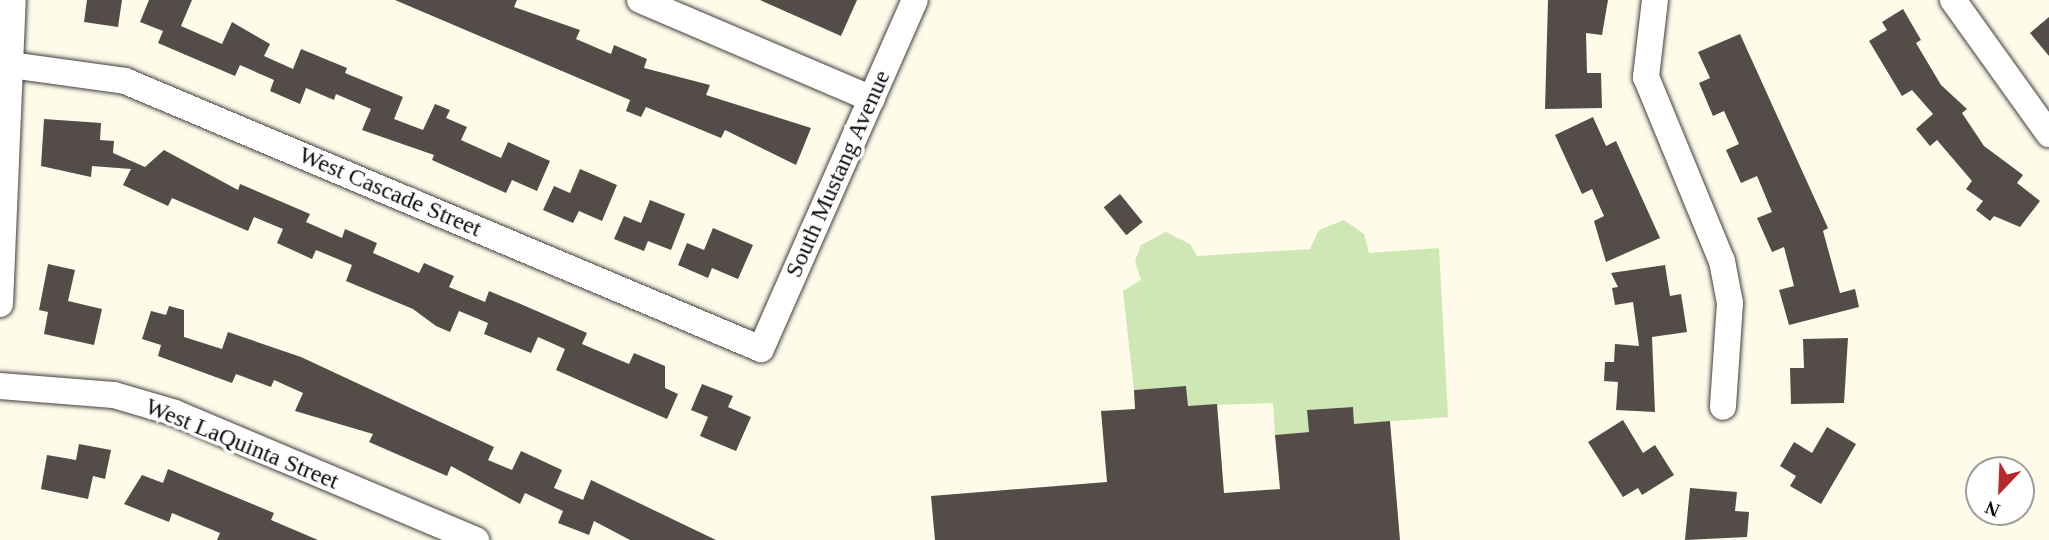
<!DOCTYPE html>
<html>
<head>
<meta charset="utf-8">
<style>
  body { margin:0 }
  #map { position:relative; width:2049px; height:540px; overflow:hidden; background:#fffbe9; font-family:Georgia,serif }
  div>[style] { position:absolute }
  .green>* { inset:0; background:#cee7b5 }
  .building>* { inset:0; background:#534c48; transform-origin:0 0 }
  .roads { filter:drop-shadow(0 0 2px #3e3e3e) drop-shadow(0 0 2px #3e3e3e) }
  .minor>* { height:26px; margin:-13px; padding:0 13px; transform-origin:13px; border-radius:13px; background:#fff }
  span { translate:-50% -50%; white-space:nowrap; text-align:center; line-height:1.15; -webkit-text-stroke:7px #fff; paint-order:stroke }
  .street-label { font-size:24px; color:#0b0b0b }
  .north { position:absolute; left:1965px; top:456px; width:70px; height:70px; box-sizing:border-box; background:#fff; border:2px solid #9d9d9d; border-radius:50%; rotate:203deg; font-size:19px; font-weight:700; line-height:28px; text-align:center; color:#0b0b0b }
  .north::after { content:''; display:block; margin:auto; width:24px; height:32px; background:#b7272c; clip-path:polygon(50% 0,100% 100%,50% 72%,0 100%) }
</style>
</head>
<body>
<div id="map">
  <div class="green">
    <i style="clip-path:polygon(1344px 220px,1364px 234px,1369px 253px,1439px 248px,1448px 417px,1354px 424px,1353px 407px,1307px 410px,1309px 432px,1275px 435px,1273px 403px,1188px 406px,1186px 386px,1134px 390px,1123px 291px,1141px 280px,1135px 261px,1141px 245px,1166px 232px,1190px 244px,1197px 256px,1310px 249px,1319px 230px)"></i>
  </div>
  <div class="building">
    <i style="clip-path:polygon(87px 0,122px 0,118px 27px,84px 22px)"></i>
    <i style="clip-path:polygon(149px 0,192px 0,181px 26px,222px 44px,232px 22px,270px 44px,264px 56px,293px 69px,301px 49px,347px 68px,345px 73px,403px 97px,394px 119px,423px 130px,435px 104px,450px 110px,446px 118px,467px 127px,461px 140px,501px 158px,508px 142px,550px 161px,537px 191px,512px 180px,506px 193px,432px 160px,434px 155px,362px 130px,371px 109px,336px 94px,334px 100px,306px 88px,300px 104px,270px 91px,274px 80px,240px 65px,235px 76px,158px 43px,163px 31px,140px 22px)"></i>
    <i style="clip-path:polygon(395px 0,517px 0,514px 7px,580px 30px,576px 39px,611px 54px,614px 45px,647px 59px,644px 68px,710px 85px,706px 95px,811px 128px,796px 165px,725px 130px,721px 138px,646px 107px,641px 117px,626px 111px,630px 100px)"></i>
    <i style="clip-path:polygon(760px 0,857px 0,841px 36px)"></i>
    <i style="clip-path:polygon(1548px 0,1608px 0,1602px 35px,1586px 33px,1587px 73px,1601px 73px,1602px 108px,1545px 109px)"></i>
    <i style="clip-path:polygon(1903px 9px,1921px 40px,1916px 43px,1941px 85px,1967px 109px,1962px 113px,1984px 146px,2023px 175px,2017px 183px,2040px 201px,2020px 227px,1994px 216px,1990px 221px,1976px 210px,1983px 201px,1966px 189px,1972px 181px,1937px 140px,1930px 146px,1916px 129px,1933px 114px,1912px 90px,1902px 96px,1869px 41px,1887px 30px,1882px 22px)"></i>
    <i style="clip-path:polygon(2049px 17px,2049px 56px,2030px 33px)"></i>
    <i style="clip-path:polygon(1740px 34px,1828px 228px,1823px 231px,1840px 293px,1855px 289px,1859px 307px,1789px 325px,1779px 290px,1794px 286px,1784px 247px,1772px 252px,1757px 218px,1772px 212px,1757px 176px,1741px 183px,1726px 150px,1739px 144px,1724px 111px,1713px 116px,1699px 83px,1710px 78px,1698px 52px)"></i>
    <i style="clip-path:polygon(1593px 117px,1606px 146px,1616px 141px,1660px 238px,1606px 262px,1594px 221px,1604px 216px,1592px 189px,1582px 194px,1555px 135px)"></i>
    <i style="clip-path:polygon(44px 119px,101px 123px,100px 140px,114px 141px,113px 153px,145px 167px,164px 150px,238px 190px,240px 184px,310px 214px,306px 222px,342px 238px,345px 229px,377px 243px,373px 253px,419px 273px,424px 263px,454px 276px,449px 287px,485px 302px,489px 291px,523px 305px,587px 333px,582px 344px,629px 364px,634px 353px,665px 366px,665px 388px,678px 394px,667px 419px,556px 370px,565px 349px,538px 337px,531px 353px,484px 334px,488px 323px,459px 311px,450px 332px,436px 326px,413px 309px,346px 281px,352px 265px,316px 250px,312px 259px,277px 243px,283px 229px,254px 217px,248px 231px,172px 198px,168px 206px,123px 185px,131px 169px,92px 166px,91px 177px,41px 166px)"></i>
    <i style="clip-path:polygon(580px 169px,617px 185px,602px 221px,579px 211px,573px 223px,543px 210px,554px 186px,570px 193px)"></i>
    <i style="left:1120px;top:194px;width:36px;height:21px;rotate:51deg"></i>
    <i style="clip-path:polygon(650px 200px,685px 214px,671px 250px,648px 241px,644px 251px,614px 239px,624px 216px,641px 223px)"></i>
    <i style="clip-path:polygon(713px 228px,753px 245px,738px 279px,712px 268px,708px 278px,678px 265px,687px 243px,704px 250px)"></i>
    <i style="clip-path:polygon(48px 264px,75px 270px,68px 301px,102px 309px,94px 345px,44px 334px,48px 312px,39px 310px)"></i>
    <i style="clip-path:polygon(1665px 265px,1670px 296px,1681px 294px,1687px 332px,1652px 337px,1655px 412px,1616px 410px,1618px 382px,1604px 381px,1605px 362px,1614px 362px,1615px 344px,1639px 346px,1633px 302px,1615px 305px,1612px 288px,1618px 287px,1611px 273px)"></i>
    <i style="clip-path:polygon(169px 306px,184px 310px,184px 337px,222px 349px,228px 332px,301px 357px,494px 447px,488px 460px,512px 470px,521px 451px,562px 470px,554px 488px,583px 500px,591px 480px,716px 540px,630px 540px,594px 521px,589px 535px,558px 523px,563px 511px,525px 493px,520px 504px,451px 466px,447px 476px,369px 442px,373px 434px,295px 411px,303px 393px,274px 380px,271px 387px,236px 374px,232px 383px,158px 356px,161px 345px,142px 339px,151px 311px,166px 315px)"></i>
    <i style="clip-path:polygon(1848px 338px,1844px 403px,1791px 404px,1790px 368px,1804px 368px,1803px 339px)"></i>
    <i style="clip-path:polygon(702px 384px,733px 396px,728px 407px,751px 417px,736px 451px,700px 436px,708px 417px,691px 410px)"></i>
    <i style="clip-path:polygon(1186px 386px,1188px 406px,1217px 404px,1224px 493px,1280px 489px,1275px 435px,1309px 432px,1307px 410px,1353px 407px,1354px 424px,1390px 421px,1400px 540px,935px 540px,931px 496px,1107px 482px,1101px 411px,1135px 409px,1134px 390px)"></i>
    <i style="clip-path:polygon(1623px 420px,1643px 453px,1655px 445px,1674px 475px,1642px 495px,1638px 488px,1623px 497px,1588px 442px)"></i>
    <i style="clip-path:polygon(1827px 427px,1856px 444px,1821px 504px,1790px 486px,1796px 476px,1780px 466px,1794px 442px,1812px 453px)"></i>
    <i style="clip-path:polygon(79px 444px,111px 450px,105px 479px,93px 476px,88px 499px,41px 489px,47px 455px,76px 460px)"></i>
    <i style="clip-path:polygon(168px 469px,274px 513px,271px 520px,318px 540px,217px 540px,220px 533px,172px 513px,169px 522px,124px 504px,142px 475px,163px 483px)"></i>
    <i style="clip-path:polygon(1690px 488px,1737px 492px,1735px 511px,1749px 512px,1747px 537px,1685px 540px)"></i>
  </div>
  <div class="roads">
    <div class="minor">
      <i style="left:640px;top:0;width:252px;rotate:23.1deg"></i>
      <i style="left:1655px;top:0;width:78px;rotate:96.7deg"></i>
      <i style="left:1646px;top:77px;width:199px;rotate:67.6deg"></i>
      <i style="left:1722px;top:261px;width:43px;rotate:79.2deg"></i>
      <i style="left:1730px;top:303px;width:104px;rotate:93.9deg"></i>
      <i style="left:1953px;top:0;width:165px;rotate:54.4deg"></i>
      <i style="left:10px;top:65px;width:116px;rotate:7.9deg"></i>
      <i style="left:125px;top:81px;width:690px;rotate:22.85deg"></i>
      <i style="left:761px;top:349px;width:381px;rotate:-66.2deg"></i>
      <i style="left:0;top:304px;width:304px;rotate:-87.6deg"></i>
      <i style="left:0;top:386px;width:114px;rotate:4.5deg"></i>
      <i style="left:114px;top:395px;width:64px;rotate:16.4deg"></i>
      <i style="left:175px;top:413px;width:327px;rotate:22.9deg"></i>
    </div>
  </div>
  <div class="street-label">
    <span style="left:838px;top:174px;rotate:-66deg">South Mustang Avenue</span>
    <span style="left:390px;top:192px;rotate:23deg">West Cascade Street</span>
    <span style="left:242px;top:444px;rotate:22deg">West LaQuinta Street</span>
  </div>
  <div class="north">N</div>
</div>
</body>
</html>
